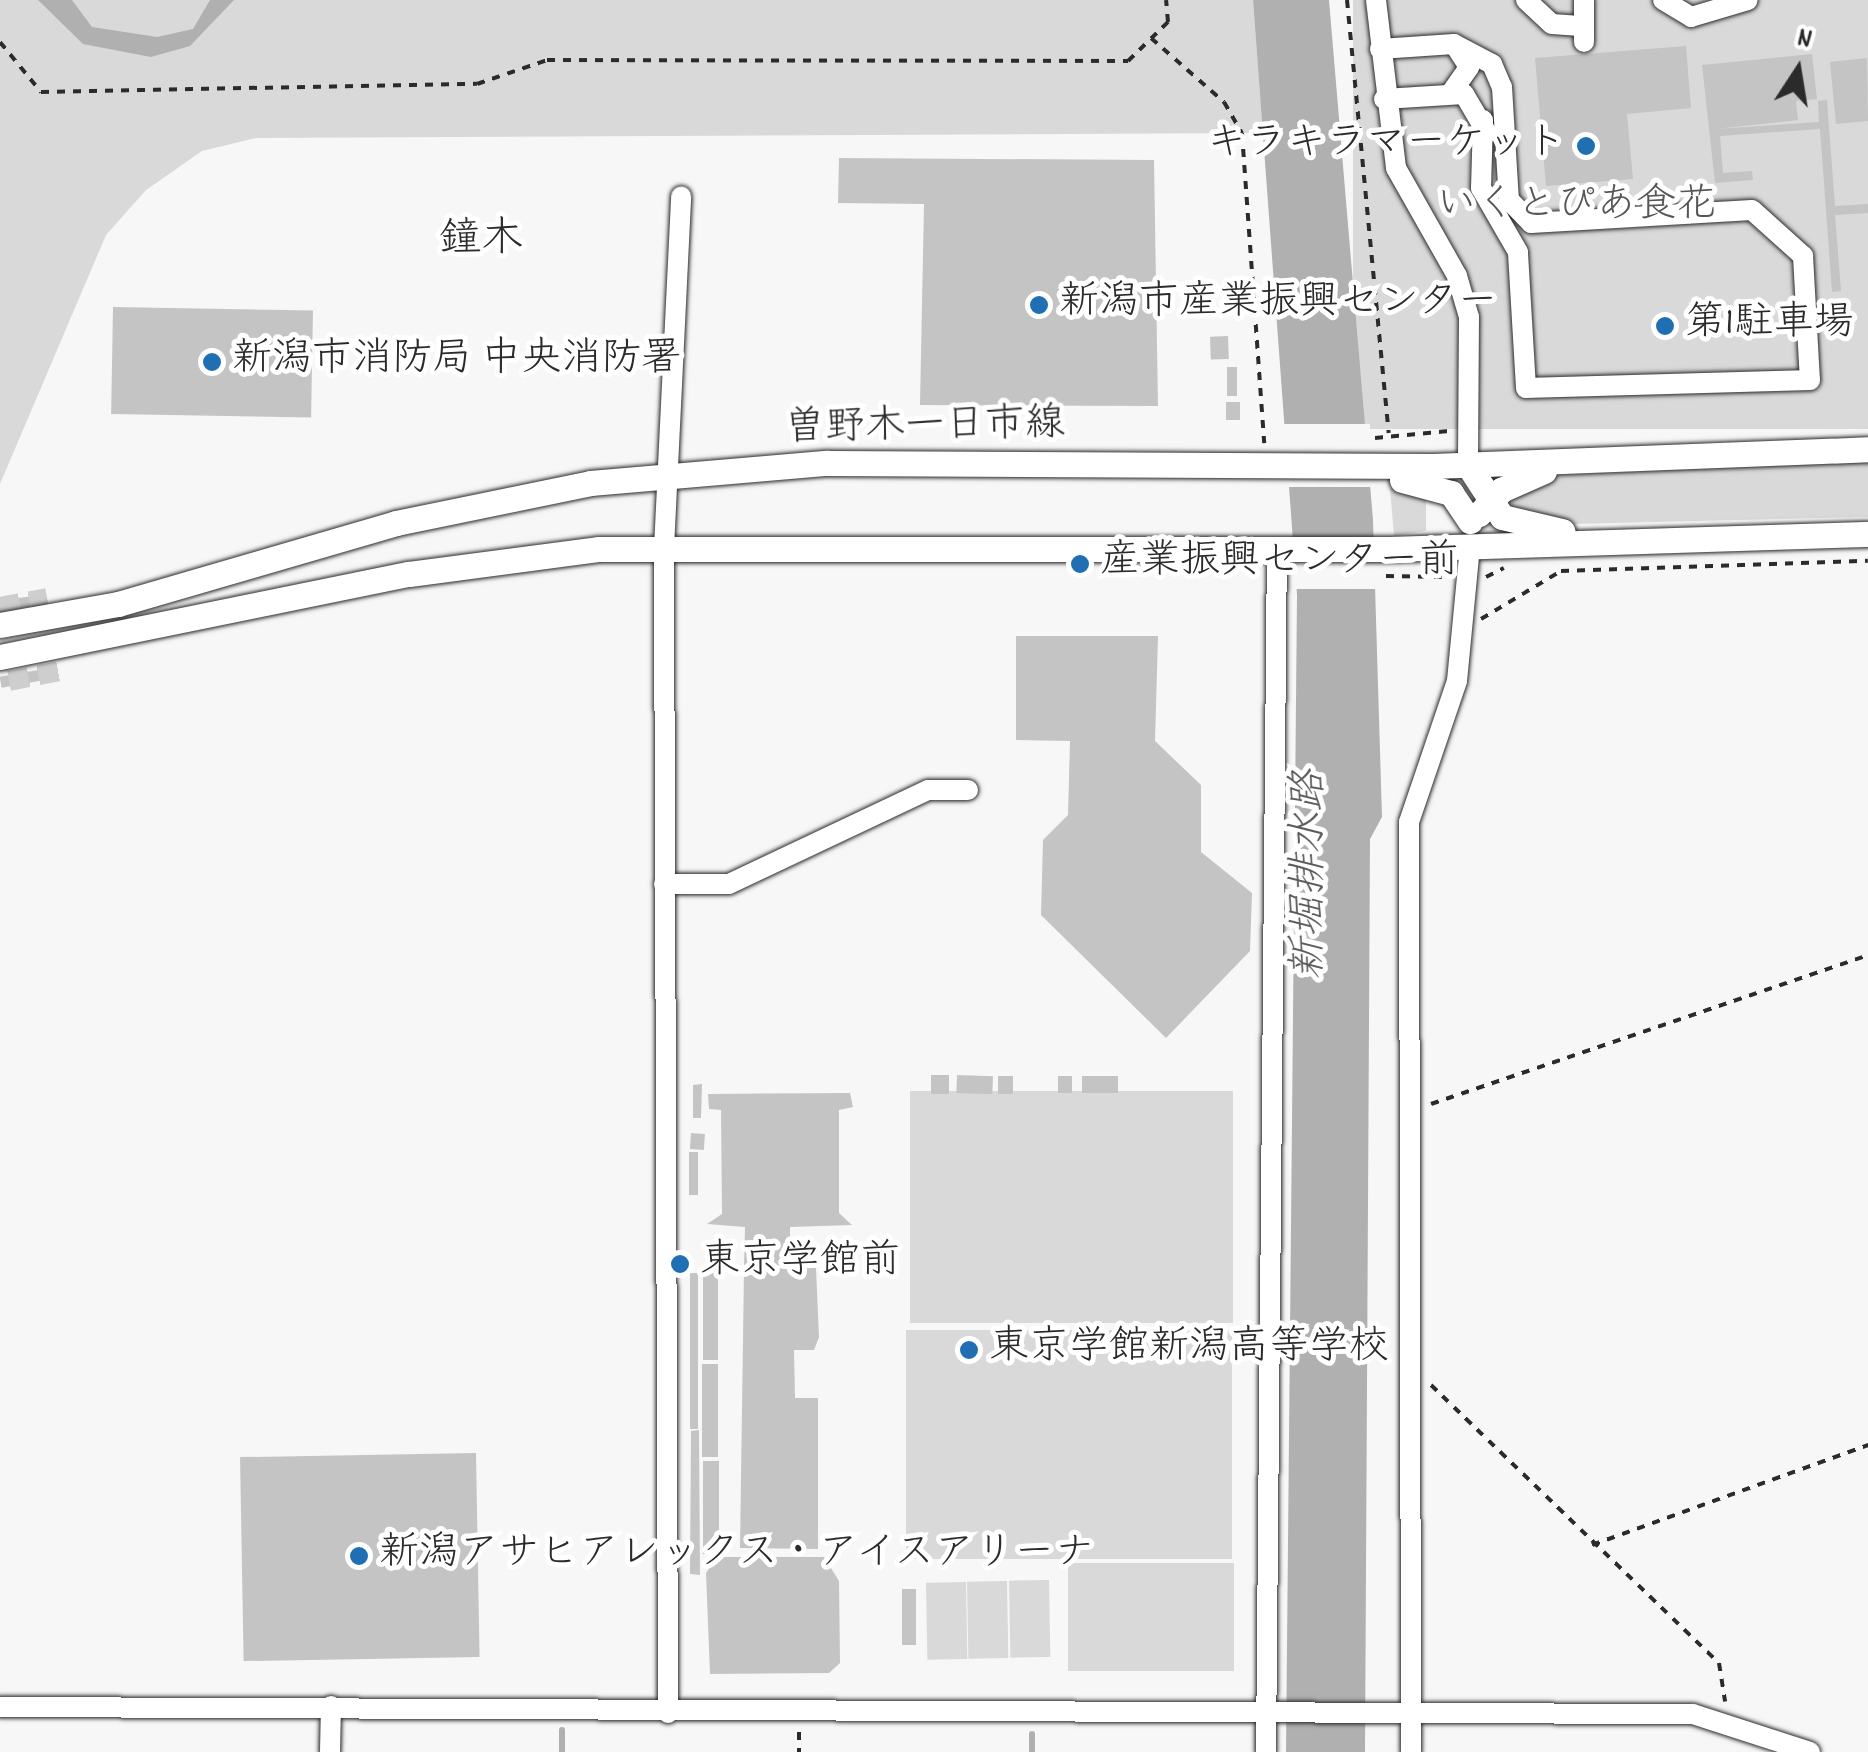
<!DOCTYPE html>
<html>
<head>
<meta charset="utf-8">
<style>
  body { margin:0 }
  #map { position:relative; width:1868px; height:1752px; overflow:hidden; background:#f7f7f7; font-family:Dekko,"Klee One",sans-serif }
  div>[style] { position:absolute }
  .green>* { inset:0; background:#d9d9d9; transform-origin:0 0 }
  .water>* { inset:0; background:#b0b0b0 }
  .pier>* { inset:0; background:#f7f7f7; transform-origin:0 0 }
  .stream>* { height:6px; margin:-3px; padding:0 3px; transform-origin:3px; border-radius:3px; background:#b0b0b0 }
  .building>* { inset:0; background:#c4c4c4; transform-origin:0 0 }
  .minor-tunnel>* { height:20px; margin-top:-10px; transform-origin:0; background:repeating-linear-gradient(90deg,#cecece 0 20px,transparent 0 30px) }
  .path>* { height:4px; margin-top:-2px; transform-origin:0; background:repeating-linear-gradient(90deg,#2b2b2b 0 8px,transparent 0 16px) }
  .roads { filter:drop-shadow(0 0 2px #2b2b2b) drop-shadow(0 0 2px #2b2b2b) }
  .minor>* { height:20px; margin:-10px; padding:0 10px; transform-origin:10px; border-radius:10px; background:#fff }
  .major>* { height:25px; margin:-12.5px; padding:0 12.5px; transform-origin:12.5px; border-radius:12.5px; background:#fff }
  .dots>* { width:28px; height:28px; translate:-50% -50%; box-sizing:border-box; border:5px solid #fff; border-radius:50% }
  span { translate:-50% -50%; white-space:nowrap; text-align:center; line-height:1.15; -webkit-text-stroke:10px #fff; paint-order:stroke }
  .poi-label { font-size:40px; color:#2b2b2b }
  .right { translate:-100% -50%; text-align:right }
  .left { translate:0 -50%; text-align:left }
  .park-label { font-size:40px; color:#565656 }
  .street-label { font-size:40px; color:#2b2b2b }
  .neighbourhood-label { font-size:42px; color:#2b2b2b }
  .water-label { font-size:42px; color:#5a5a5a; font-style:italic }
  .north { position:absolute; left:1748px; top:20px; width:100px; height:100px; -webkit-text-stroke:8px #fff; paint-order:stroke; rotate:12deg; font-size:28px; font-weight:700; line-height:40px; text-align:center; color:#2b2b2b }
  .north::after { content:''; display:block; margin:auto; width:35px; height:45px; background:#2b2b2b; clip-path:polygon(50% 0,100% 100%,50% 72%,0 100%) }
</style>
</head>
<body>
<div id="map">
  <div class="green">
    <i style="clip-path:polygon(0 0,1253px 0,1263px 133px,256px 138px,202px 151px,146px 190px,106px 235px,0 484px)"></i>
    <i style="left:1353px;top:0;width:515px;height:429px"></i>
    <i style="clip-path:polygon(1868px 461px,1868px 517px,1571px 524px,1512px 512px,1512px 491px,1561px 475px)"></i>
    <i style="clip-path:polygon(1390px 488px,1426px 492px,1426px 531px,1394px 536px)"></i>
    <i style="left:1233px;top:1091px;width:232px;height:323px;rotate:90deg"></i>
    <i style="left:906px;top:1330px;width:326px;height:229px"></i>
    <i style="left:1068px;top:1563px;width:166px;height:108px"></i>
    <i style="left:1049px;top:1580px;width:77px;height:40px;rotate:89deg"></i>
    <i style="left:1007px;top:1581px;width:77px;height:40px;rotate:89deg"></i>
    <i style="left:966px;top:1582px;width:77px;height:40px;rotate:89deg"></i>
  </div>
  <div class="water">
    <i style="clip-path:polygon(38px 0,72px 0,92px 27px,157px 37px,193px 29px,210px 0,234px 0,190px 46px,151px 57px,83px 44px)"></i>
    <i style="clip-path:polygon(1253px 0,1329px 0,1373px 520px,1382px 817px,1370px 839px,1365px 1752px,1286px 1752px,1297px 595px)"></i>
  </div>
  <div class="pier">
    <i style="left:1280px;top:424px;width:90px;height:63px"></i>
    <i style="left:1378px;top:537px;width:52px;height:90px;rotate:90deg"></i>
  </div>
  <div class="stream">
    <i style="left:562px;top:1730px;width:22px;rotate:90deg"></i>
    <i style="left:1032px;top:1734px;width:18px;rotate:90deg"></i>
  </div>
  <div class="building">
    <i style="clip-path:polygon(1686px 46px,1691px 108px,1627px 114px,1633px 179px,1546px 186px,1535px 58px)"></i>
    <i style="clip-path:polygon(1812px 54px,1817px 99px,1796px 101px,1798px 120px,1715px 129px,1819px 122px,1818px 101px,1827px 100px,1835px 206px,1868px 204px,1868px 213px,1835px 215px,1841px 291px,1832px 292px,1820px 129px,1720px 136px,1723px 173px,1752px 171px,1753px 180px,1715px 183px,1702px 65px)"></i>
    <i style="clip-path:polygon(1867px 58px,1868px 121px,1836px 124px,1830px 62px)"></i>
    <i style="clip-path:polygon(839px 158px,1154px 160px,1158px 406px,920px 405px,924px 204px,838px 203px)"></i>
    <i style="left:113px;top:307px;width:200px;height:107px;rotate:1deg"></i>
    <i style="left:1228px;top:336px;width:23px;height:18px;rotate:88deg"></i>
    <i style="left:1237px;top:367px;width:29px;height:10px;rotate:90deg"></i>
    <i style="left:1240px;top:402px;width:18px;height:14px;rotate:90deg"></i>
    <i style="clip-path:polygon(32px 596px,33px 606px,0 612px,0 601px)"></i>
    <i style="clip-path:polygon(1016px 636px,1158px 636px,1155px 741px,1201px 785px,1201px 852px,1252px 893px,1250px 951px,1166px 1038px,1041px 915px,1043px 840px,1068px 815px,1070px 741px,1016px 740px)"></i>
    <i style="left:44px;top:669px;width:11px;height:45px;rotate:80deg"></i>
    <i style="left:931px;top:1075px;width:18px;height:19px"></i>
    <i style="left:957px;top:1075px;width:36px;height:18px;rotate:2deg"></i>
    <i style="left:998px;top:1076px;width:15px;height:18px"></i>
    <i style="left:1058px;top:1076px;width:14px;height:17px"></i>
    <i style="left:1082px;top:1076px;width:36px;height:17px"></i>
    <i style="clip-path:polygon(702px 1084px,701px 1118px,693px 1118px,693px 1085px)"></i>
    <i style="clip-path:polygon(850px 1093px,853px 1107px,839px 1110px,839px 1213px,852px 1225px,790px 1227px,790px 1265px,744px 1267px,745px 1227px,707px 1224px,722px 1214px,721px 1110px,709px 1109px,708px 1094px)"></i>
    <i style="left:691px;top:1133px;width:14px;height:16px;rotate:4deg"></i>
    <i style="left:689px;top:1152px;width:9px;height:43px"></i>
    <i style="left:703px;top:1268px;width:15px;height:92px"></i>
    <i style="clip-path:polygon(816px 1268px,819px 1337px,814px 1350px,794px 1350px,795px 1398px,818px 1398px,818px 1549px,740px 1548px,744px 1269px)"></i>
    <i style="left:690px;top:1273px;width:8px;height:156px"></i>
    <i style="left:702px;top:1364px;width:16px;height:93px"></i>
    <i style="clip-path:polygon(699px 1430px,700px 1575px,690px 1574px,691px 1431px)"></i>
    <i style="left:476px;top:1453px;width:204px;height:236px;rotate:89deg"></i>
    <i style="left:703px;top:1461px;width:16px;height:93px"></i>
    <i style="clip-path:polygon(717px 1557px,824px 1557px,839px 1581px,840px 1663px,829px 1673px,710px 1674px,706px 1573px)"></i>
    <i style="left:902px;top:1589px;width:14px;height:56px"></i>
  </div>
  <div class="minor-tunnel">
    <i style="left:0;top:607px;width:48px;rotate:-10.8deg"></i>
    <i style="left:9px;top:681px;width:52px;rotate:-11.1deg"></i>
  </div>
  <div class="path">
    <i style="left:1347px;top:0;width:435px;rotate:84.5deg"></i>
    <i style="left:1151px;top:38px;width:97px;rotate:41.2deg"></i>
    <i style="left:1224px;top:102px;width:36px;rotate:60deg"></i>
    <i style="left:1242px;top:133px;width:311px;rotate:85.9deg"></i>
    <i style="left:0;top:42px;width:65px;rotate:50.6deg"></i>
    <i style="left:41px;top:92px;width:436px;rotate:-1.1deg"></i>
    <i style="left:477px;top:84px;width:74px;rotate:-18.9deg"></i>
    <i style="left:547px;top:60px;width:581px;rotate:0.1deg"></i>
    <i style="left:1128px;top:61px;width:56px;rotate:-44.3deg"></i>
    <i style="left:1168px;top:22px;width:22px;rotate:-95deg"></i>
    <i style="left:1375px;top:438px;width:74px;rotate:-5.4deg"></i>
    <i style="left:1386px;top:576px;width:61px;rotate:0.9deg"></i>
    <i style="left:1486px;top:577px;width:20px;rotate:-27deg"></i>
    <i style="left:1481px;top:619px;width:93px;rotate:-31deg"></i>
    <i style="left:1561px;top:571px;width:307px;rotate:-1.9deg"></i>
    <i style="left:1431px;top:1104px;width:462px;rotate:-18.8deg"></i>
    <i style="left:1431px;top:1385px;width:400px;rotate:44deg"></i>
    <i style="left:1719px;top:1663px;width:39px;rotate:81deg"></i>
    <i style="left:1592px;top:1545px;width:294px;rotate:-19.9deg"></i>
    <i style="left:799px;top:1732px;width:20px;rotate:90deg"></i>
  </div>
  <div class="roads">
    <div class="minor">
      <i style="left:1376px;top:0;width:169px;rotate:83.2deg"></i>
      <i style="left:1396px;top:168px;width:124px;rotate:60.5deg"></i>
      <i style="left:1457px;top:276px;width:43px;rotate:73.7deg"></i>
      <i style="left:1469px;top:317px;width:148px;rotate:90.4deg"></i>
      <i style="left:1526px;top:0;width:35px;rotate:43deg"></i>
      <i style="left:1552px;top:24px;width:32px;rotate:4deg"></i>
      <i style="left:1584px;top:0;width:42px;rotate:90deg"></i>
      <i style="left:1663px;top:0;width:33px;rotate:31deg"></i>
      <i style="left:1691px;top:17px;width:59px;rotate:-16.6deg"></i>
      <i style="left:1380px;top:49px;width:74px;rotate:-3.9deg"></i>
      <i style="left:1454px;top:44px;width:43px;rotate:27.8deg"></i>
      <i style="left:1492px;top:64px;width:25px;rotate:67deg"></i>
      <i style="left:1502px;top:87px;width:113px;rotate:86.5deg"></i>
      <i style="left:1509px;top:200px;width:32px;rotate:46deg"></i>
      <i style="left:1531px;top:223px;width:221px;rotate:-3.4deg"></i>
      <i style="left:1752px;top:210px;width:69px;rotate:42deg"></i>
      <i style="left:1803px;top:256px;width:124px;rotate:86.8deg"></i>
      <i style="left:1810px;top:380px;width:284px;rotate:178.4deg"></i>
      <i style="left:1526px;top:388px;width:136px;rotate:-93.4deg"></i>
      <i style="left:1518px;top:252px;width:74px;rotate:-120deg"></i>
      <i style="left:1481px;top:188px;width:68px;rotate:-88.3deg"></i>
      <i style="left:1451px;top:93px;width:32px;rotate:-55deg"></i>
      <i style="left:1469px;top:67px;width:27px;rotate:-123deg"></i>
      <i style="left:1384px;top:99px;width:80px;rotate:-3.6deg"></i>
      <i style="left:1464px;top:94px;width:45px;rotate:59.5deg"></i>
      <i style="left:664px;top:884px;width:65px"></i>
      <i style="left:729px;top:884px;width:220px;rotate:-25.3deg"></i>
      <i style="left:928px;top:790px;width:40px"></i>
      <i style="left:0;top:1707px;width:1693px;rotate:0.24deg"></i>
      <i style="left:1693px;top:1714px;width:123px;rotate:18deg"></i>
      <i style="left:668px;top:1713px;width:1165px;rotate:-90.2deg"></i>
      <i style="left:664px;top:548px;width:352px;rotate:-87.2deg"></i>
      <i style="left:330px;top:1752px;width:46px;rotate:-88.8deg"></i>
      <i style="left:1266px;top:1752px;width:1202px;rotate:-89.48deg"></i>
      <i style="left:1411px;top:1752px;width:930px;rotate:-90.12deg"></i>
      <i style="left:1409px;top:822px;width:149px;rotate:-71.2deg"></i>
      <i style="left:1457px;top:681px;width:136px;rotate:-84.5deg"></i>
    </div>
    <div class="major">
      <i style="left:1468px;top:465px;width:62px;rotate:56.8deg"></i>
      <i style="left:1502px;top:517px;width:62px;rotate:13.1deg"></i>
      <i style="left:1402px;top:480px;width:51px;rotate:14.9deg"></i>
      <i style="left:1451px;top:493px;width:34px;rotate:56deg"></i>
      <i style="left:1479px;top:514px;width:33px;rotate:-47deg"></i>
      <i style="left:1501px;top:490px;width:47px;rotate:-23.8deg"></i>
      <i style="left:0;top:625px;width:120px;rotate:-10.1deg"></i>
      <i style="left:118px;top:604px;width:290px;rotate:-16.2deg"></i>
      <i style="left:396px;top:523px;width:199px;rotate:-11.6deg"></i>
      <i style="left:591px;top:483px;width:236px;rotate:-4.9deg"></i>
      <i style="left:826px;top:463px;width:607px;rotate:0.28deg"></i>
      <i style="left:1433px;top:466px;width:435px;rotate:-2.2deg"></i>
      <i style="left:0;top:657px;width:417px;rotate:-11.5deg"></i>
      <i style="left:409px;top:574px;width:192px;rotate:-7.5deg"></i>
      <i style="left:599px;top:549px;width:787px"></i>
      <i style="left:1386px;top:549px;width:482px;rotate:-1.8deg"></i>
    </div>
  </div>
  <div class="dots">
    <i style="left:1586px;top:146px;background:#1f6fb2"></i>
    <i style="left:1039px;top:305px;background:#1f6fb2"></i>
    <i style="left:1665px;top:326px;background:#1f6fb2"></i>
    <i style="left:212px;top:362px;background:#1f6fb2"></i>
    <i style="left:1080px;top:564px;background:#1f6fb2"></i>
    <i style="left:680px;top:1264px;background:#1f6fb2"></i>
    <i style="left:969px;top:1350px;background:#1f6fb2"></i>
    <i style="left:359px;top:1556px;background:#1f6fb2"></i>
  </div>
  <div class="poi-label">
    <span class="right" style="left:1566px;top:146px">キラキラマーケット</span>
    <span class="left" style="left:1059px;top:305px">新潟市産業振興センター</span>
    <span class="left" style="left:1685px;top:326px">第1駐車場</span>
    <span class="left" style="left:232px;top:362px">新潟市消防局 中央消防署</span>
    <span class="left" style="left:1100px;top:564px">産業振興センター前</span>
    <span class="left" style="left:700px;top:1264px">東京学館前</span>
    <span class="left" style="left:989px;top:1350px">東京学館新潟高等学校</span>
    <span class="left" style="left:379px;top:1556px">新潟アサヒアレックス・アイスアリーナ</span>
  </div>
  <div class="park-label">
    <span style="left:1576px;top:208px">いくとぴあ食花</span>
  </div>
  <div class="street-label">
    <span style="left:925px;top:429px;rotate:-1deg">曽野木一日市線</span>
  </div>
  <div class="neighbourhood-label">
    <span style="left:481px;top:242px">鐘木</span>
  </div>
  <div class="water-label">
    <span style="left:1312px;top:875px;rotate:-90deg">新堀排水路</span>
  </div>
  <div class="north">N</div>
</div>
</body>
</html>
